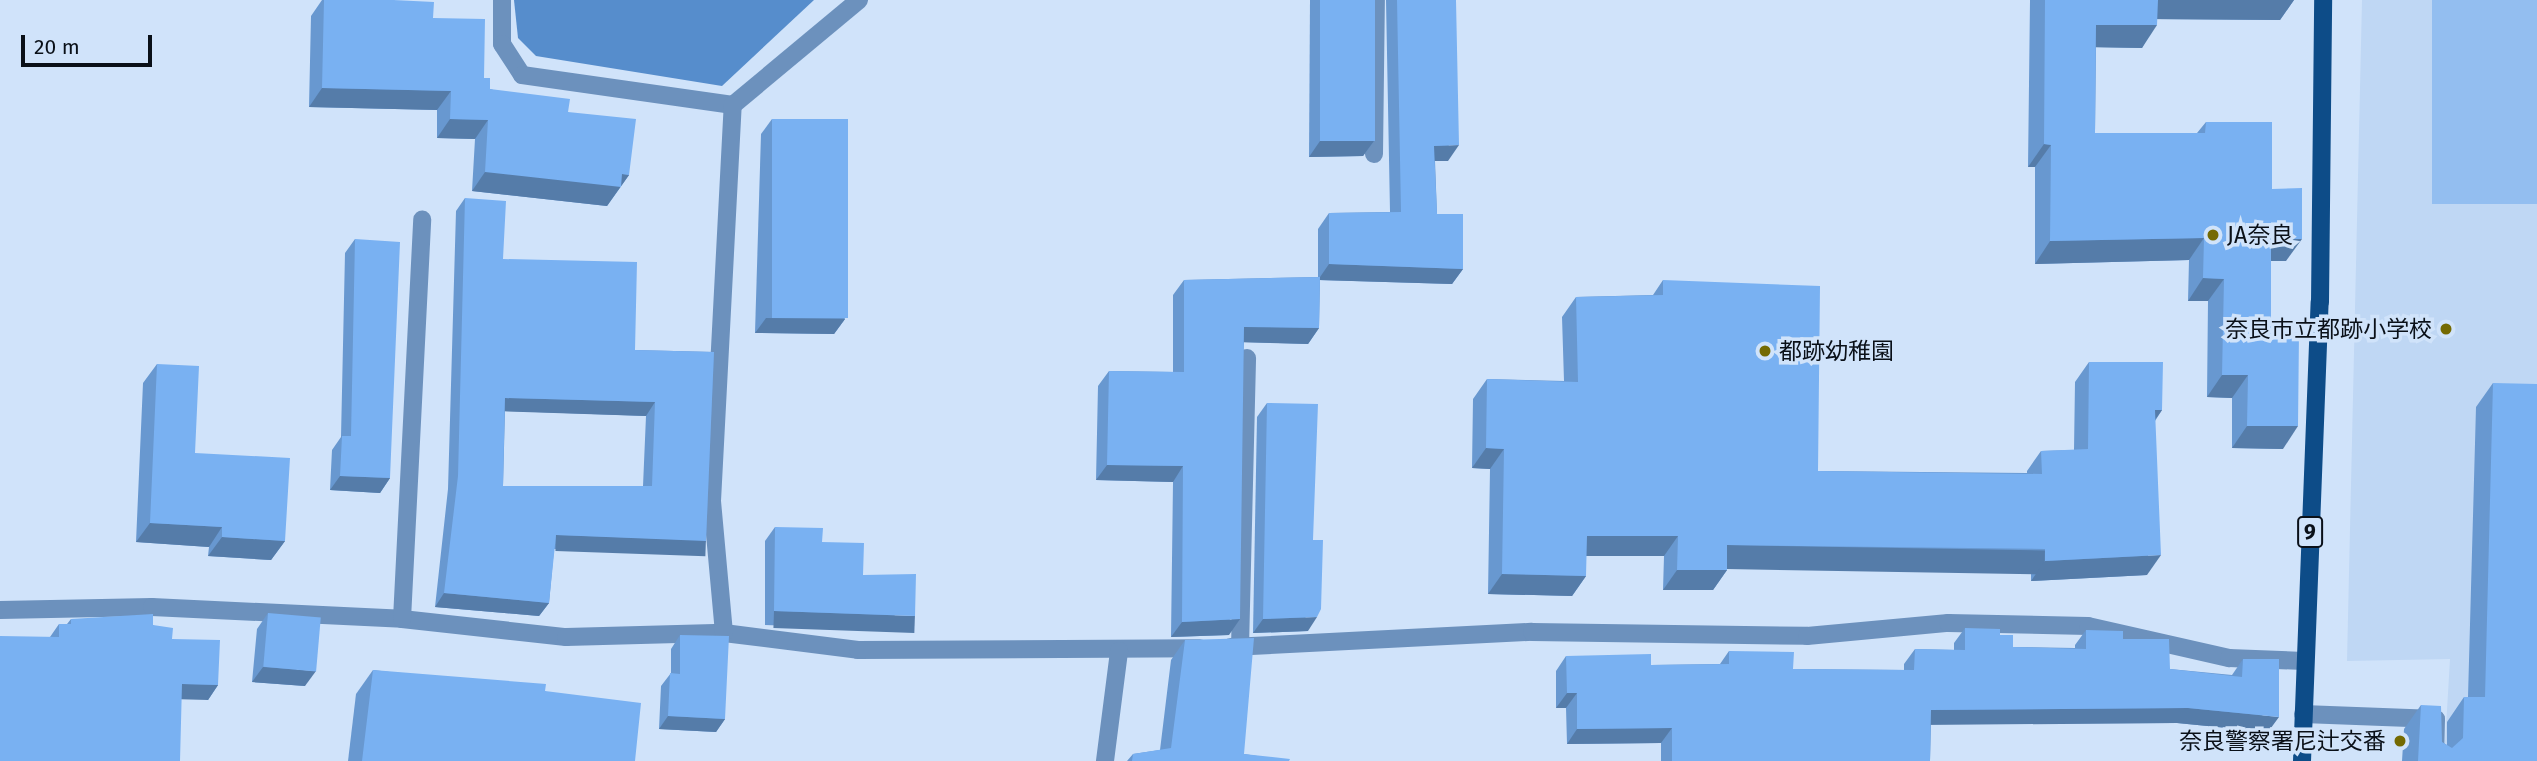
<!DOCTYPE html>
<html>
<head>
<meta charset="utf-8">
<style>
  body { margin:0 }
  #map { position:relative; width:2537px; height:761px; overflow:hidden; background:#d0e3fa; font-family:"Fira Sans","Noto Sans JP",sans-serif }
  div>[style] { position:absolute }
  .built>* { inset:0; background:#bfd7f4 }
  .green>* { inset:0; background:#93bef0; transform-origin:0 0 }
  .water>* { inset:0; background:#568dcc }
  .lane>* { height:18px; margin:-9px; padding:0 9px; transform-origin:9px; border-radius:9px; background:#6c91bd }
  .street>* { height:18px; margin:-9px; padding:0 9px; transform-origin:9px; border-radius:9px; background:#6c91bd }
  .primary>* { height:18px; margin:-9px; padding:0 9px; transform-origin:9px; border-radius:9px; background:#0d4c88 }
  .wall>* { inset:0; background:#6898d0 }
  .shaded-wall>* { inset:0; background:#557ca9; transform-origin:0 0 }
  .building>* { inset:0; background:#79b1f2; transform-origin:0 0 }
  .dots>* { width:19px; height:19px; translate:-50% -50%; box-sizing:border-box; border:4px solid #d0e3fa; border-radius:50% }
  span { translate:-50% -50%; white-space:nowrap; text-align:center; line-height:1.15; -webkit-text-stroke:7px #d0e3fa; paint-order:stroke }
  .shield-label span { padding:2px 5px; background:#d0e3fa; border:2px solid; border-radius:5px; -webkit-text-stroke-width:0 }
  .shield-label { font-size:21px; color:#0a1018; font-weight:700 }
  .poi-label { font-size:23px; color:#0a1018 }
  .left { translate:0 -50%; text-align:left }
  .right { translate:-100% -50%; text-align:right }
  .scale { position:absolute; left:21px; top:35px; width:131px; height:32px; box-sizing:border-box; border:4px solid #0a1018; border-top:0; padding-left:9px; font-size:21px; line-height:24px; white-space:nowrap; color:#0a1018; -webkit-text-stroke:5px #d0e3fa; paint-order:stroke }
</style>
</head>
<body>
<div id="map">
  <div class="built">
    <i style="clip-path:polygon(2362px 0,2537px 0,2537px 761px,2444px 761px,2450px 659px,2347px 661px)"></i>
  </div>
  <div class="green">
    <i style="left:2432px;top:0;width:105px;height:204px"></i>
  </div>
  <div class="water">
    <i style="clip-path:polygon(514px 0,814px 0,722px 86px,536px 56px,518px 38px)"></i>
  </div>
  <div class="lane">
    <i style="left:2303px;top:714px;width:133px;rotate:2.2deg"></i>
    <i style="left:2436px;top:719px;width:42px;rotate:91.4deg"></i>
  </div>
  <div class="street">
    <i style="left:502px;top:0;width:44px;rotate:90deg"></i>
    <i style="left:502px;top:44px;width:37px;rotate:57deg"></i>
    <i style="left:522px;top:75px;width:213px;rotate:8.1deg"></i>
    <i style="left:733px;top:105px;width:164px;rotate:-39.8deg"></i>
    <i style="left:1374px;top:154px;width:154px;rotate:-89.3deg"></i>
    <i style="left:0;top:610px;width:152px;rotate:-1.1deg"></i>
    <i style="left:152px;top:607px;width:250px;rotate:2.7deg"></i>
    <i style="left:402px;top:619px;width:165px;rotate:6.3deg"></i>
    <i style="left:566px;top:637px;width:158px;rotate:-1.5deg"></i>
    <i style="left:724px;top:633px;width:135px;rotate:7.2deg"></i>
    <i style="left:858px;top:650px;width:342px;rotate:-0.3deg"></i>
    <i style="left:402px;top:619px;width:400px;rotate:-87.1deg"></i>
    <i style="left:724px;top:633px;width:133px;rotate:-95.2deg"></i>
    <i style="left:712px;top:501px;width:397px;rotate:-87deg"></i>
    <i style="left:1231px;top:647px;width:301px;rotate:-2.9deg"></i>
    <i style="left:1532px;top:632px;width:275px;rotate:0.8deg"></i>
    <i style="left:1807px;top:636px;width:142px;rotate:-5.3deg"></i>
    <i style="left:1948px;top:623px;width:140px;rotate:1.2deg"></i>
    <i style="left:2088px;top:626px;width:145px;rotate:12.8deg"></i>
    <i style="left:2229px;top:658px;width:75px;rotate:2.3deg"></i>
    <i style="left:1240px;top:647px;width:289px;rotate:-88.6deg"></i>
    <i style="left:1105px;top:761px;width:111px;rotate:-82.7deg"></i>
  </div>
  <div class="primary">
    <i style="left:2302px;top:761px;width:459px;rotate:-87.8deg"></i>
    <i style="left:2320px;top:302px;width:302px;rotate:-89.4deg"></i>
  </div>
  <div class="wall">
    <i style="clip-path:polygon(322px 0,393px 0,433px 18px,484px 78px,490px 89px,568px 112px,629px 175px,607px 206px,472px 191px,475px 139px,437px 138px,437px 110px,309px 107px,311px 16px)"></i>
    <i style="clip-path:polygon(1310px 0,1375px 0,1374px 141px,1363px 156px,1309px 157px)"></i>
    <i style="clip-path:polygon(1386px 0,1456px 0,1448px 161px,1435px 161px,1437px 214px,1463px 269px,1452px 284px,1320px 280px,1319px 328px,1308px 344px,1244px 342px,1229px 635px,1171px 637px,1173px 482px,1096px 480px,1098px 386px,1109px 371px,1173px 372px,1173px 295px,1184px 280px,1318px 277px,1318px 229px,1329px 213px,1390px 212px)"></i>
    <i style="clip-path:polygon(2030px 0,2294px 0,2280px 20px,2157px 19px,2142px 48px,2096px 47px,2095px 133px,2197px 133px,2206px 122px,2272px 189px,2286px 261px,2271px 261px,2271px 332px,2283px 449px,2232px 448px,2232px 398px,2207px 397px,2208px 301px,2188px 301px,2189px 260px,2035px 264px,2035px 167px,2028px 167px)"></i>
    <i style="clip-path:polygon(772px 119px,845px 319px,834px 334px,755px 333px,761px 134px)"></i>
    <i style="clip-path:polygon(evenodd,465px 198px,503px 259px,635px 350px,714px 352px,706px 541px,696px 554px,554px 549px,549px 603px,539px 616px,435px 607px,448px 489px,456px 211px,465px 198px,505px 411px,646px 416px,643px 486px,503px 486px,505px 411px)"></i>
    <i style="clip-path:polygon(355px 239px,390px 478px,380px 493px,330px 490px,332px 450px,341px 437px,345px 253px)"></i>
    <i style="clip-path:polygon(1663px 280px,1818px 471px,2027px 473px,2027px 471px,2041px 451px,2074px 450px,2075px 382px,2089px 362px,2162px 410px,2155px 421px,2147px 575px,2031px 581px,2031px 569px,1727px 565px,1727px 570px,1713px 590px,1663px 590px,1664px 556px,1586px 556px,1586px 576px,1572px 596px,1488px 594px,1490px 469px,1472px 468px,1473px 399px,1487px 379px,1564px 381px,1562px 317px,1576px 297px,1653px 295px)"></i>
    <i style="clip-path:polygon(157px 364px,195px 453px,285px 541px,271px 560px,208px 556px,209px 547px,136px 542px,143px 383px)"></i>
    <i style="clip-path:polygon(2493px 383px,2537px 761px,2402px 761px,2404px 729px,2421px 705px,2442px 742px,2447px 745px,2447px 722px,2464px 697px,2468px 697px,2476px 407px)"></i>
    <i style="clip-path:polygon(1267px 403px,1308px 631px,1253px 633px,1257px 417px)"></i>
    <i style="clip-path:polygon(775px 527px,822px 542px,863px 575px,906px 630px,765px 625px,765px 541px)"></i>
    <i style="clip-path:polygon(268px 613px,305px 686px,252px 682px,257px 629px)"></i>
    <i style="clip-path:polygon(71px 619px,153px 625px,172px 639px,218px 685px,208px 700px,50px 637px,59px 624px,67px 624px)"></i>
    <i style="clip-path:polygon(1965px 628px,2000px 635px,2013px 647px,2075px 648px,2075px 645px,2086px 630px,2123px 639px,2170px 669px,2232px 675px,2243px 659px,2268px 732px,2177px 723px,1931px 724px,1930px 761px,1661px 761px,1661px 743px,1567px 744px,1566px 708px,1556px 708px,1556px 671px,1566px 656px,1651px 665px,1720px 664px,1729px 651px,1793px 669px,1904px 670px,1904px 664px,1915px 649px,1954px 650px,1954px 643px)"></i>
    <i style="clip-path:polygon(680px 635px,725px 719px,716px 732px,659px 729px,661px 686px,671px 673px,671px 649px)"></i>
    <i style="clip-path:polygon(1185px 640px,1244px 754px,1289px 761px,1127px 761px,1133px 754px,1160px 750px,1171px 660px)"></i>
    <i style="clip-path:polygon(373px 670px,545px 691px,635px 761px,348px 761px,356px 694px)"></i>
  </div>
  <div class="shaded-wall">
    <i style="clip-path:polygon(2155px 0,2294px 0,2280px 20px,2142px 19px)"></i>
    <i style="clip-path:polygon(2096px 25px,2157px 25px,2142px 48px,2080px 47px)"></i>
    <i style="clip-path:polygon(322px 88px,451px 91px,437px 110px,309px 107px)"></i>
    <i style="clip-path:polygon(450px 119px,488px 120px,475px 139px,437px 138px)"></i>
    <i style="clip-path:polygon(1320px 141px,1374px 141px,1363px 156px,1309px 157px)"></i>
    <i style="clip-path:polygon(2044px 144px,2051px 145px,2035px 167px,2028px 167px)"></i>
    <i style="clip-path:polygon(1459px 145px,1448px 161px,1423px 161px,1434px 146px)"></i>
    <i style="clip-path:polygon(485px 172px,622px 174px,629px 175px,607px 206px,472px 191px)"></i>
    <i style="clip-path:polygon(2204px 238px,2189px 260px,2035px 264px,2050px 241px)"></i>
    <i style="clip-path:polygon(2271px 239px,2302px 239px,2286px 261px,2255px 261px)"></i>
    <i style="clip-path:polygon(1329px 264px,1463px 269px,1452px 284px,1318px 280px)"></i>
    <i style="clip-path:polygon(2203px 278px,2224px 279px,2208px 301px,2188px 301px)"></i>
    <i style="clip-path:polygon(766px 318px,845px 319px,834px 334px,755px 333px)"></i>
    <i style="clip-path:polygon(1244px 327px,1319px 328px,1308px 344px,1233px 342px)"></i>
    <i style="clip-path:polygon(2222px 375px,2248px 375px,2232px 398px,2207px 397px)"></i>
    <i style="clip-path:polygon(505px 398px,655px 402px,646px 416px,496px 411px)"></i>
    <i style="clip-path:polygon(2155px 410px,2162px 410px,2148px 430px)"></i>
    <i style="clip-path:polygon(2247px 426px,2298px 426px,2283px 449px,2232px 448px)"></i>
    <i style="clip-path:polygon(1486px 448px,1504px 449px,1490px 469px,1472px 468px)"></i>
    <i style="clip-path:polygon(1107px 465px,1183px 466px,1173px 482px,1096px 480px)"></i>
    <i style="clip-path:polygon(340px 476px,390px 478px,380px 493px,330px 490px)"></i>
    <i style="clip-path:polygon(150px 523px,222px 527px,209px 547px,136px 542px)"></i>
    <i style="left:556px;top:535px;width:150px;height:16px;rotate:2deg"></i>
    <i style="clip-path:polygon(1587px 536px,1678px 536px,1664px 556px,1573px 556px)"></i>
    <i style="clip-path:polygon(222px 537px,285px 541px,271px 560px,208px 556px)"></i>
    <i style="left:1727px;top:545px;width:318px;height:24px;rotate:1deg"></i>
    <i style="clip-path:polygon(2161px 555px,2147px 575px,2031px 581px,2045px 561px)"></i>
    <i style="clip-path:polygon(1677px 570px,1727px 570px,1713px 590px,1663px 590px)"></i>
    <i style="clip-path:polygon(1502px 574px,1586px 576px,1572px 596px,1488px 594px)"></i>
    <i style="clip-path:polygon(444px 593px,549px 603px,539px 616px,435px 607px)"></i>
    <i style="left:774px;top:611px;width:141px;height:17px;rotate:2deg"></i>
    <i style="clip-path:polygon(1317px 617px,1308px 631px,1253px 633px,1263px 619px)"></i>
    <i style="clip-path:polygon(1240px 619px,1229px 635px,1171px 637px,1182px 622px)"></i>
    <i style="clip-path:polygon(263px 667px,316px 671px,305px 686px,252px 682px)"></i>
    <i style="clip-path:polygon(182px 684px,218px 685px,208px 700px,172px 699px)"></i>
    <i style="clip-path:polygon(1567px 693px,1577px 693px,1566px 708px,1556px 708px)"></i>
    <i style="clip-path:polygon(2188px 708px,2279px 717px,2268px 732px,2177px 723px,1920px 725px,1931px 710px)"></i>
    <i style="clip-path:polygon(668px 716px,725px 719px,716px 732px,659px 729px)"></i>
    <i style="clip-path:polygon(1672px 728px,1661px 743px,1567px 744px,1577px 729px)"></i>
  </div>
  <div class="building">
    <i style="clip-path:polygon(324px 0,393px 0,434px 2px,433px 18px,485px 19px,484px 78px,490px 78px,490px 89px,570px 99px,568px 112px,636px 119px,629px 175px,622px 174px,621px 187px,485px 172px,488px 120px,450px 119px,451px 91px,322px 88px)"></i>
    <i style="left:1320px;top:0;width:55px;height:141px"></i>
    <i style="clip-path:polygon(1397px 0,1456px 0,1459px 145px,1434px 146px,1437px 214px,1463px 214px,1463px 269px,1329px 264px,1329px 213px,1401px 212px)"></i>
    <i style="clip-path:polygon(2045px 0,2158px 0,2157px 25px,2096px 25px,2095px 133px,2205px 133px,2206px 122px,2272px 122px,2272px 189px,2302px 188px,2302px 239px,2271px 239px,2271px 332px,2299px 333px,2298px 426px,2247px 426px,2248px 375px,2222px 375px,2224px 279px,2203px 278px,2204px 238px,2050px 241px,2051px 145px,2044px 144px)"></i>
    <i style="left:772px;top:119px;width:76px;height:199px"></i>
    <i style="clip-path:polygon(evenodd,465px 198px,506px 201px,503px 259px,637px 262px,635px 350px,714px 352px,706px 541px,556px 535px,549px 603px,444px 593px,458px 476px,465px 198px,505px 398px,655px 402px,652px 486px,503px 486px,505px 398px)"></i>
    <i style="clip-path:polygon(355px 239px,400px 242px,390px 478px,340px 476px,342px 436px,351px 436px)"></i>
    <i style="clip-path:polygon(1320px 277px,1319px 328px,1244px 327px,1240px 619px,1182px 622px,1183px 466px,1107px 465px,1109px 371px,1184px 372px,1184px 280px)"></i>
    <i style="clip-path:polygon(1663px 280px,1820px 286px,1818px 471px,2042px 474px,2041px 451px,2088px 449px,2089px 362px,2163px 362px,2162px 410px,2155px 410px,2161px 555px,2045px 561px,2045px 549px,1727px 545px,1727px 570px,1677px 570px,1678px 536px,1587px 536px,1586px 576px,1502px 574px,1504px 449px,1486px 448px,1487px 379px,1578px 382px,1576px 297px,1663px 295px)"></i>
    <i style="clip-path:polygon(157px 364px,199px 366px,195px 453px,290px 458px,285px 541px,222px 537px,222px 527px,150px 523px)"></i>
    <i style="clip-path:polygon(2493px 383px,2537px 384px,2537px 761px,2418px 761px,2421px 705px,2441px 706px,2442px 742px,2452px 748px,2463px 738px,2464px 697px,2485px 697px)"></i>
    <i style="clip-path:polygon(1267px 403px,1318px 404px,1313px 540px,1323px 540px,1321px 609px,1317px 617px,1263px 619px)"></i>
    <i style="clip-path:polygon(775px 527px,823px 528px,822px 542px,864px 543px,863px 575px,916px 574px,915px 616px,774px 611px)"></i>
    <i style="left:268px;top:613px;width:53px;height:54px;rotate:5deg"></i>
    <i style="clip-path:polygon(153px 614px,153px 625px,173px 628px,172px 639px,220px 640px,218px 685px,182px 684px,180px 761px,0 761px,0 636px,59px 637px,59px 624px,71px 624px,71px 619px)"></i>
    <i style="clip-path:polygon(1965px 628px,2000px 629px,2000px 635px,2013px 635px,2013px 647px,2086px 649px,2086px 630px,2123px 631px,2123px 639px,2169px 639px,2170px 669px,2242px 677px,2243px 659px,2279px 659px,2279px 717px,2188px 708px,1931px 710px,1930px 761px,1672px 761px,1672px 728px,1577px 729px,1577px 693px,1567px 693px,1566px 656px,1651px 654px,1651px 665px,1729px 664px,1729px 651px,1794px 652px,1793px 669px,1914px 670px,1915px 649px,1965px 650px)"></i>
    <i style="clip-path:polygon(680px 635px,729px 636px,725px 719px,668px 716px,670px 673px,680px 674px)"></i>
    <i style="clip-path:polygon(1254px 638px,1244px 754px,1290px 759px,1289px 761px,1132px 761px,1133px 754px,1171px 748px,1185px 640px)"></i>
    <i style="clip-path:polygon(373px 670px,546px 684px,545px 691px,641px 703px,635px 761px,362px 761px)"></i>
  </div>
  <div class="dots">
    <i style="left:2213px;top:235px;background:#746a02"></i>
    <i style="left:2446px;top:329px;background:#746a02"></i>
    <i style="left:1765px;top:351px;background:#746a02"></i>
    <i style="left:2400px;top:741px;background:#746a02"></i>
  </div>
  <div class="shield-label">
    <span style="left:2310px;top:532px">9</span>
  </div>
  <div class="poi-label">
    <span class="left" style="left:2227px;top:235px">JA奈良</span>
    <span class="right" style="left:2432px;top:329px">奈良市立都跡小学校</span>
    <span class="left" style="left:1779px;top:351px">都跡幼稚園</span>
    <span class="right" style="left:2386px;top:741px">奈良警察署尼辻交番</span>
  </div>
  <div class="scale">20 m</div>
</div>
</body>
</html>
